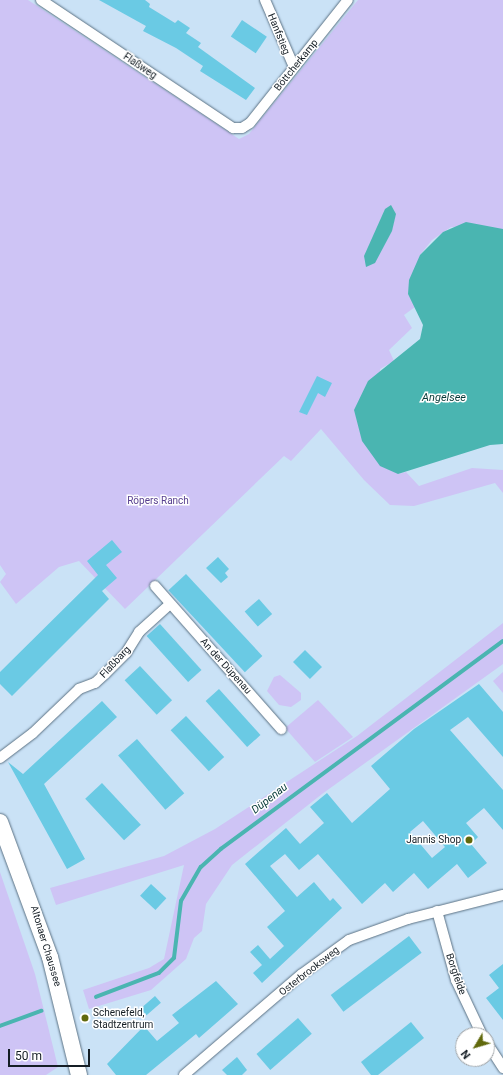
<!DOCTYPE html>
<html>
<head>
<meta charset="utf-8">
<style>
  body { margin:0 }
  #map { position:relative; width:503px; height:1075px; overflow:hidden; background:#cae2f6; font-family:Roboto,sans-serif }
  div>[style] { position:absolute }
  .green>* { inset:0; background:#cec4f5 }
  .water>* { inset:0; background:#4ab5b1 }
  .stream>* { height:3.5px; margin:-1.75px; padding:0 1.75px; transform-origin:1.75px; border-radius:1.75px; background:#4ab5b1 }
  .building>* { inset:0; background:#6acae4; transform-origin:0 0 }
  .roads { filter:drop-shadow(0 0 1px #5c7284) drop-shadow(0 0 1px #5c7284) }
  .minor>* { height:10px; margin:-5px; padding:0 5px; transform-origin:5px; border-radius:5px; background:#fff }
  .primary>* { height:16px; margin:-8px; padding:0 8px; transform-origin:8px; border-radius:8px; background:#fff }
  .dots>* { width:11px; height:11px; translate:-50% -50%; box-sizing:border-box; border:2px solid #fff; border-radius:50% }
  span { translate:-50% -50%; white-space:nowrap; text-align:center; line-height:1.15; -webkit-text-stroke:3px #fff; paint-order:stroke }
  .street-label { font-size:10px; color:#151e25 }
  .park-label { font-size:10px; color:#573f8f }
  .poi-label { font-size:10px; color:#151e25 }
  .right { translate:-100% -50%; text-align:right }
  .left { translate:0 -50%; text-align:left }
  .water-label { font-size:11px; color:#063a38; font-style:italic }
  .north { position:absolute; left:455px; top:1027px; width:40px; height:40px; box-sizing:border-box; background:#fff; border:1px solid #a1a5a8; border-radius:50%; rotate:232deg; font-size:11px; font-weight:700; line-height:16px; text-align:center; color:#151e25 }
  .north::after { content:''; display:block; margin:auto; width:14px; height:18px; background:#61690c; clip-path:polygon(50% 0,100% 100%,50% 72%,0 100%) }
  .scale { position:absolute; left:8px; top:1049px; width:82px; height:18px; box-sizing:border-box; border:2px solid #151e25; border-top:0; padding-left:5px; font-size:12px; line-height:14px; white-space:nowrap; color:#151e25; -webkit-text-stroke:3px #fff; paint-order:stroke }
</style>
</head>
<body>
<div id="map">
  <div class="green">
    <i style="clip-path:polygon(0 0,28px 0,239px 139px,249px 134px,358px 0,503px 0,503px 229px,451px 227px,432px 240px,420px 255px,408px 294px,415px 307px,404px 315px,412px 328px,389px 350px,394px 361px,380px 369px,398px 474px,406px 472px,419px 486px,472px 468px,503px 470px,503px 493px,495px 483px,414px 506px,390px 505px,364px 480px,321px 429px,291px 461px,284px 456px,125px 609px,79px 561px,59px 567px,16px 604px,0 582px,6px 574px,0 565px)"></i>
    <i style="clip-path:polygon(503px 623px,503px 664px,322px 794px,232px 865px,206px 904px,202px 931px,194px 938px,186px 959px,151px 990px,89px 1009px,83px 990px,149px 968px,164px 959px,184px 865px,56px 905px,50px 888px,164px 856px,215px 829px,357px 736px)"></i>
    <i style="clip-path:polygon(503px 672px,503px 693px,493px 681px)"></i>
    <i style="clip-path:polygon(280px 675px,301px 693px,301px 700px,291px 707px,279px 705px,267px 691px,274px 677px)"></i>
    <i style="clip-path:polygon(318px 700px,353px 737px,315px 762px,285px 728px)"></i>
    <i style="clip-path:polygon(0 872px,35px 974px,58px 1067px,46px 1075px,0 1075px)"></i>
  </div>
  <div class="water">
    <i style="clip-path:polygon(391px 205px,396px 214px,392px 231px,375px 263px,366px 267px,364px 256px,385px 209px)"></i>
    <i style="clip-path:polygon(466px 222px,503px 229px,503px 444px,490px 445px,398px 474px,380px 466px,362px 441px,354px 410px,368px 381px,420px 339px,423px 325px,408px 294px,409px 280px,420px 255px,443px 232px)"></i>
  </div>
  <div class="stream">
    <i style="left:96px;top:997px;width:67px;rotate:-20.9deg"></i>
    <i style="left:159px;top:973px;width:21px;rotate:-45deg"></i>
    <i style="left:174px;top:958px;width:57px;rotate:-83deg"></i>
    <i style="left:181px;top:901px;width:39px;rotate:-60deg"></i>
    <i style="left:201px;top:867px;width:27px;rotate:-42deg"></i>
    <i style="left:221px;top:849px;width:350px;rotate:-36.4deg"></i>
    <i style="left:0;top:1026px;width:44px;rotate:-20.1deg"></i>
  </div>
  <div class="building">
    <i style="clip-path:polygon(99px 0,145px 0,150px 4px,149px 7px,175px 23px,178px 20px,190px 28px,186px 33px,201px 43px,198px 47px,255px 88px,246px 100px,200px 71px,203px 66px,176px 48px,143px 31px,146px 26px)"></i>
    <i style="left:242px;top:20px;width:30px;height:20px;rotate:34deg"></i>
    <i style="clip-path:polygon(317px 376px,332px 383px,325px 397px,318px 393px,307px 415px,299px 412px)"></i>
    <i style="clip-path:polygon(112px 540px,122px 552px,106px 565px,117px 578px,102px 591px,109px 599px,12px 696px,0 684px,0 672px,98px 575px,87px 561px)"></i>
    <i style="clip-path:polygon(218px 557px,229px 569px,225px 573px,228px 577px,221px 583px,206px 568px)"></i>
    <i style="left:186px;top:574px;width:112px;height:24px;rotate:47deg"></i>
    <i style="left:259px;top:599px;width:20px;height:19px;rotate:49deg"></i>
    <i style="left:160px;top:624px;width:62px;height:18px;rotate:48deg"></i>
    <i style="left:305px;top:650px;width:24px;height:17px;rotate:45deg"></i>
    <i style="left:140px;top:666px;width:47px;height:21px;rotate:47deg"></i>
    <i style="clip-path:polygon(evenodd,479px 684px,503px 712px,503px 757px,468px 717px,450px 730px,503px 790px,503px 830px,484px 808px,466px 823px,478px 837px,471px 844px,487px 863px,468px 878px,457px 864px,428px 889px,414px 873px,393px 892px,385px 883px,362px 904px,318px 854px,299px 870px,285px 854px,270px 866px,297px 897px,314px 882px,330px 901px,333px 898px,342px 908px,262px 983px,253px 973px,262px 965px,250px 952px,258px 945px,270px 959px,284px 946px,267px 927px,285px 911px,245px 864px,286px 828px,300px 844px,324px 823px,310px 807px,327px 793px,352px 823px,390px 789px,371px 766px,414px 729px,479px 684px,423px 821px,445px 847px,432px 858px,410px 832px,423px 821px)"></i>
    <i style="left:219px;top:689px;width:62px;height:18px;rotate:48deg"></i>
    <i style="clip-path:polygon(102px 701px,117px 717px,44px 784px,85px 859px,67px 869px,8px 762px,23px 774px)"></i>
    <i style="left:186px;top:716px;width:56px;height:21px;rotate:47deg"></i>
    <i style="left:137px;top:739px;width:72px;height:25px;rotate:49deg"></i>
    <i style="left:102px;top:783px;width:57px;height:23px;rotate:47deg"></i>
    <i style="left:151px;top:884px;width:21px;height:16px;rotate:43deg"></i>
    <i style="left:409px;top:936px;width:21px;height:98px;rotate:53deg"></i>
    <i style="clip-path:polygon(503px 964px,503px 1020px,486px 998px,499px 988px,489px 975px)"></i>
    <i style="clip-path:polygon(216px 981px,238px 1004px,199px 1038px,196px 1034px,146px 1075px,116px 1075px,107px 1064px,144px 1026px,157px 1041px,179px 1023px,172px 1015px)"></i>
    <i style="left:155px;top:996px;width:9px;height:19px;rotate:49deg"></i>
    <i style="left:298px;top:1018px;width:21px;height:55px;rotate:49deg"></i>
    <i style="clip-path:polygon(411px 1022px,424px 1038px,378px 1075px,371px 1075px,361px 1062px)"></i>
    <i style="clip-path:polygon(237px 1057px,247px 1070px,242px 1075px,227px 1075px,222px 1070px)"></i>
  </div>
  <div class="roads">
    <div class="minor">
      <i style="left:41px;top:0;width:231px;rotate:33.7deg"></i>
      <i style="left:233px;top:128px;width:9px"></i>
      <i style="left:242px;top:128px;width:9px;rotate:-32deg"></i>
      <i style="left:250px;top:123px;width:157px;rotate:-51.5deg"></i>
      <i style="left:265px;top:0;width:73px;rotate:66.6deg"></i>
      <i style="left:155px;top:586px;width:191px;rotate:48.6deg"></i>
      <i style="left:0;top:758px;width:41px;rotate:-37.1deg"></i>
      <i style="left:33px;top:733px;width:64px;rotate:-43.7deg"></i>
      <i style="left:79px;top:689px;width:17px;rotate:-21deg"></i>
      <i style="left:95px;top:683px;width:13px;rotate:-42deg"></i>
      <i style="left:105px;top:674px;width:30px;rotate:-45deg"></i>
      <i style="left:126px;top:653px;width:25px;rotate:-58deg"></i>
      <i style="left:139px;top:632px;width:42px;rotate:-42.1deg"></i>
      <i style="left:437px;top:911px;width:72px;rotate:74.6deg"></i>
      <i style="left:456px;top:980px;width:61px;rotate:64.7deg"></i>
      <i style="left:487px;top:1043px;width:30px;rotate:57deg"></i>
      <i style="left:184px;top:1075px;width:155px;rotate:-40.6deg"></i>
      <i style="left:302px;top:974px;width:58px;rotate:-35.9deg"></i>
      <i style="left:349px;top:940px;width:63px;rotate:-19.6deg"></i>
      <i style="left:408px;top:919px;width:98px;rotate:-14.2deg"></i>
    </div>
    <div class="primary">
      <i style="left:0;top:822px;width:144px;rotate:69.7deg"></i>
      <i style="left:50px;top:957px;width:122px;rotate:76.2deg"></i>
    </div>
  </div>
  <div class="dots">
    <i style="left:469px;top:840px;background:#61690c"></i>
    <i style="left:85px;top:1018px;background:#61690c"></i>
  </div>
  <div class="street-label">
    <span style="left:279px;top:34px;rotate:68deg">Hanfstieg</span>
    <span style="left:296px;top:65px;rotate:-51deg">Böttcherkamp</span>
    <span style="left:140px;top:66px;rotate:34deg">Flaßweg</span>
    <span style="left:115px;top:662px;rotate:-47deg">Flaßbarg</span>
    <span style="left:226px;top:666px;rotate:48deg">An der Düpenau</span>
    <span style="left:46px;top:946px;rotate:73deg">Altonaer Chaussee</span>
    <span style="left:309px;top:971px;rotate:-38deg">Osterbrooksweg</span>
    <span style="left:456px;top:974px;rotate:71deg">Borgfelde</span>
  </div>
  <div class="park-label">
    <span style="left:158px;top:501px">Röpers Ranch</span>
  </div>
  <div class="poi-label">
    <span class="right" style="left:461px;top:840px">Jannis Shop</span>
    <span class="left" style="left:93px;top:1018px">Schenefeld,<br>Stadtzentrum</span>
  </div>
  <div class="water-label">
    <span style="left:444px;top:398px">Angelsee</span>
    <span style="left:270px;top:799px;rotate:-38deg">Düpenau</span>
  </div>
  <div class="north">N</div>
  <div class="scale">50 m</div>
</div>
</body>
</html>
